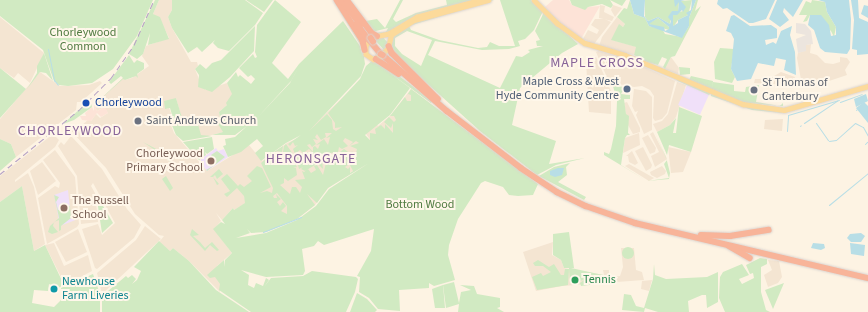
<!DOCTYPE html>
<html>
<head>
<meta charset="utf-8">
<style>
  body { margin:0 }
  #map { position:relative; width:868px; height:312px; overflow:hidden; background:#fdf3e3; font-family:"Source Sans 3",sans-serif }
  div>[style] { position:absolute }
  .residential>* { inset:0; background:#f4e5d2 }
  .commercial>* { inset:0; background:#fde3d7 }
  .industrial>* { inset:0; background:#ece5de }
  .education>* { inset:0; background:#f0e0f9; transform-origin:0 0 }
  .green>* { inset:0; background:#d1eac2; transform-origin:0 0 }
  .round { border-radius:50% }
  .water>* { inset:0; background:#b8dee6 }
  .stream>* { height:1px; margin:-0.5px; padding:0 0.5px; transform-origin:0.5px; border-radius:0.5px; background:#b8dee6 }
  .roads { filter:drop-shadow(0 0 1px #dbd4d0) drop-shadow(0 0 1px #dbd4d0) }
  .primary>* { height:4.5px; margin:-2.25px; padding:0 2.25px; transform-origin:2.25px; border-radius:2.25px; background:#fcda9b }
  .highway>* { height:5.5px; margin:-2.75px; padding:0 2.75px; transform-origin:2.75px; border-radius:2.75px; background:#f8b499 }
  .rail>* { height:1px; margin-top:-0.5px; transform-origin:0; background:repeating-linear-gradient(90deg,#b6a2c6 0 6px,transparent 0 10px) }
  .bridges { filter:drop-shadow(0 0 1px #dbd4d0) drop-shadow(0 0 1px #dbd4d0) }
  .highway-bridge>* { height:5.5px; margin:-2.75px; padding:0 2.75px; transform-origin:2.75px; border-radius:2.75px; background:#f8b499 }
  .dots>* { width:11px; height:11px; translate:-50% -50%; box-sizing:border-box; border:2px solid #fff7ea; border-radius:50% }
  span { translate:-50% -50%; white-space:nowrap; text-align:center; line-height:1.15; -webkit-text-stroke:4px #fff7ea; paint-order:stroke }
  .park-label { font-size:12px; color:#507b41 }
  .service-label { font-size:12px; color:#4e5e75 }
  .right { translate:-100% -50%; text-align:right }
  .worship-label { font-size:12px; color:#5b616d }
  .left { translate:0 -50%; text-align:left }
  .transit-label { font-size:12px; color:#164399 }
  .education-label { font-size:12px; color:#785e54 }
  .leisure-label { font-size:12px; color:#27864d }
  .culture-label { font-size:12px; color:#0d838f }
  .quarter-label { font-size:14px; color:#886499; letter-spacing:1px }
</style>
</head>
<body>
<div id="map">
  <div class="residential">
    <i style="clip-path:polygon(159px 0,172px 0,172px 10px,168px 17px,172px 28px,191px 62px,197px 62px,198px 66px,195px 69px,202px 87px,206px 90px,227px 83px,236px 97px,219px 112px,223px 132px,208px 136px,201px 136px,187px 122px,183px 122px,176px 98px,166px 109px,169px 108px,173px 118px,170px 123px,174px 133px,207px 171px,249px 145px,262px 161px,287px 143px,301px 137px,355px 86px,378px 126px,391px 115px,411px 89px,429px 103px,379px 152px,366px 134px,359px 130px,363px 137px,360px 139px,373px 157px,328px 188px,315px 205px,297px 219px,290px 220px,253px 200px,261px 192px,244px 196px,246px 203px,234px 210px,233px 208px,222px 220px,216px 213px,221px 221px,214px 229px,232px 253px,217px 266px,220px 273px,220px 292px,189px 261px,173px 248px,170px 251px,159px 242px,164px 236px,159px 235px,135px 214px,106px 168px,71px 131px,78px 125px,80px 127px,89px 119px,91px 121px,96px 114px,100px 118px,108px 113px,104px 107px,97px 111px,94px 105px,123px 78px,125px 80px,132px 78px,149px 66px,142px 56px,146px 46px,169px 38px,160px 19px,153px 14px)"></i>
    <i style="clip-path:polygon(600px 5px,605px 6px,604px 12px,614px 17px,612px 21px,599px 18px)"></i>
    <i style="clip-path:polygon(613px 5px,622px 8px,615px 17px,611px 10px)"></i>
    <i style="clip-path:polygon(0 17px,44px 53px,30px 83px,18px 73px,14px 78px,0 68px)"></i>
    <i style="clip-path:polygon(617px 17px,625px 24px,623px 27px,619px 25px,612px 40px,637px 47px,634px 55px,599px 46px,602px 37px)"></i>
    <i style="clip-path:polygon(595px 19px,605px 19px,611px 22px,594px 44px,583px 39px,588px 30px,597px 34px,599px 30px,591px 25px)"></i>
    <i style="clip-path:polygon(811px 44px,810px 53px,817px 55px,825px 63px,833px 64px,840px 62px,840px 57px,847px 58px,850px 62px,845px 70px,847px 75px,814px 86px,802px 85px,797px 58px,798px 53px,804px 51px,806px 45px)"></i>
    <i style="clip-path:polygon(598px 51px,622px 57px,675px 81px,667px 113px,662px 119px,655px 121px,653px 118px,654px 96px,650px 90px,642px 86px,634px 87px,609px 82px,596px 52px)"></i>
    <i style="clip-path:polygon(596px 57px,611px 91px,611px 114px,589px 112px,586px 62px)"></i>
    <i style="clip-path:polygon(671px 57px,679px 68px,678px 74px,665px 69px)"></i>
    <i style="clip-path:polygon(40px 72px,60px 86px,89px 85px,100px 81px,102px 83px,81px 102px,77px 102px,76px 110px,16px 157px,11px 144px,0 139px,0 119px)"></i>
    <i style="clip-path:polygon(781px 72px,795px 77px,793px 85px,754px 83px,755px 79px,769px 79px)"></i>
    <i style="clip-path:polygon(677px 82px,686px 85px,676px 117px,670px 125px,657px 132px,653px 124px,662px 121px,668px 114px)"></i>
    <i style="clip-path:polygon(634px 89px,646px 91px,652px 97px,652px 130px,644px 134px,636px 115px,638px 111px,635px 112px,632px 106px)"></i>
    <i style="clip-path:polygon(627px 102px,640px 128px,640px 132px,633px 134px,628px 125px,624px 103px)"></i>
    <i style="clip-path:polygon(783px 119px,782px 131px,764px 129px,765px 120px)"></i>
    <i style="clip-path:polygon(653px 132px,667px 159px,655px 167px,651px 156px,659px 152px,650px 134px)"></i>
    <i style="clip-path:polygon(639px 133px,640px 145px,623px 153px,625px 138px)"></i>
    <i style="clip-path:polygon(53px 134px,59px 140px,55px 147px,15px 180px,15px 182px,28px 173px,34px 187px,45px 244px,34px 251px,22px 186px,0 202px,0 176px)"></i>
    <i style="clip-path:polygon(648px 135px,656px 148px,655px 152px,650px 154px,642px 138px)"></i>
    <i style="clip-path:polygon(71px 136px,102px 169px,127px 209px,141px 225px,134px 238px,97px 269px,95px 268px,82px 229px,98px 224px,102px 235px,115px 223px,93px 183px,91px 186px,95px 193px,98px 222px,81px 224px,77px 176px,58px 146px,61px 142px,64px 145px)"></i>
    <i style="clip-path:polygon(643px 147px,652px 165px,651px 168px,646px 171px,635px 151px)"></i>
    <i style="clip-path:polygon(668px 147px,691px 152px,683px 172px,671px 173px)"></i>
    <i style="clip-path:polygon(55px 150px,75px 177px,79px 224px,77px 227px,47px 244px,38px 198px,55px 186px,59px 188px,60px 183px,43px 160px)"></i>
    <i style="clip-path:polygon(632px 151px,638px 163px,635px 165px,629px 162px,628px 156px,626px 156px)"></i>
    <i style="clip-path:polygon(42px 162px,56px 181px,38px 195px,30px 171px)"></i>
    <i style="clip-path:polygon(629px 164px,654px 178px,649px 181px,625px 166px)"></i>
    <i style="clip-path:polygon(662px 166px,666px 171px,665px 174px,657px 178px,651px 175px,650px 172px)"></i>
    <i style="clip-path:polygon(145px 226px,161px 239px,102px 294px,97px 273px,136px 240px)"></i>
    <i style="clip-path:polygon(78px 229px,87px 252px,66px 262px,55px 242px)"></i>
    <i style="clip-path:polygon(553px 242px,552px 255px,561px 260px,564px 268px,604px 275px,603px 270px,609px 270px,609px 277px,620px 276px,623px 267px,621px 248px,634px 248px,636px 270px,642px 272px,644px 280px,562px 286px,536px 291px,523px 252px)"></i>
    <i style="clip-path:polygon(54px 243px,64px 266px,88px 255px,92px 271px,65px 285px,45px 245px)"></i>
    <i style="clip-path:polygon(768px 260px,779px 261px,782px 277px,778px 283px,768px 287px,764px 275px,772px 270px)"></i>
    <i style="clip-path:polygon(652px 280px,649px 291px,641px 289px,642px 281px)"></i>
  </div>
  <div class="commercial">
    <i style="clip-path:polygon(553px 0,569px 0,572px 5px,585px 9px,588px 7px,600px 6px,581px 39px,555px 19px,545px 7px)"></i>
    <i style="clip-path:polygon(94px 105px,97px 111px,105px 107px,108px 113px,101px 117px,97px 113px,91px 121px,82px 120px,80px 116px,86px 116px,85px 113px,92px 107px,94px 111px)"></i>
  </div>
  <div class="industrial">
    <i style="clip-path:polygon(796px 23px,805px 24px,811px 31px,813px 44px,806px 45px,806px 51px,798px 53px,796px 39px,806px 35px,796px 33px)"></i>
  </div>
  <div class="education">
    <i style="left:687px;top:85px;width:24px;height:22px;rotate:24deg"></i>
    <i style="clip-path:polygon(216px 148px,218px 151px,224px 149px,228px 157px,207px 171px,201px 163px,201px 159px)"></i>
    <i style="clip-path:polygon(68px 190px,71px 219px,78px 219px,60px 226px,54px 195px)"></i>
  </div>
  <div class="green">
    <i style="clip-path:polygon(0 0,153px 0,137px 36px,113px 69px,92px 83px,68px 86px,59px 85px,54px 81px,43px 50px,0 16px)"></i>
    <i style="clip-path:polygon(155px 0,159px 0,153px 14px,160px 17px,169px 39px,148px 45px,150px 33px,143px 54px,137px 59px,129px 54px)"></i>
    <i style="clip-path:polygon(172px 0,245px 0,263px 13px,255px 25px,229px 51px,218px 48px,213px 43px,215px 40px,202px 52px,197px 47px,188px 53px,172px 28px,168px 17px,172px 10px)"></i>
    <i style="clip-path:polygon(246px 0,273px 0,264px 12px)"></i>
    <i style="clip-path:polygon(evenodd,275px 0,301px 22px,272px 63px,288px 79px,299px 64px,343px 21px,360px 46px,363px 57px,361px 46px,333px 0,362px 43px,365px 64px,361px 76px,309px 131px,327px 114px,332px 120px,333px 129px,336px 131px,342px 127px,335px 128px,335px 123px,328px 113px,360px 79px,366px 66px,373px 60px,386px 66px,432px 101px,431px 103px,379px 65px,410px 88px,390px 115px,365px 135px,370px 140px,370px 133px,376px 134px,375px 129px,381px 125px,385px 129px,385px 124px,393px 133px,393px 123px,391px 128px,384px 122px,389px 117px,394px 122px,396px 120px,394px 116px,390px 116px,405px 97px,407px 101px,411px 101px,411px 95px,408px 94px,406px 97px,411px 89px,538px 184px,533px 195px,518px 196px,509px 195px,503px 187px,485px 181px,481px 183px,458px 219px,449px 245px,448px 255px,455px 280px,434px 286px,429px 283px,429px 288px,399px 290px,400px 311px,378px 309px,369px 298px,359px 292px,360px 277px,357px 276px,371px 251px,374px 229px,324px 245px,318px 241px,314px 246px,302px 249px,305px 271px,303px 275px,266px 277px,241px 270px,249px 275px,248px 285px,254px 288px,256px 283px,263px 286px,266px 278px,269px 280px,264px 287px,271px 278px,303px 276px,312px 271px,356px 277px,358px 279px,355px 292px,346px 312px,251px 312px,219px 290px,220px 284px,215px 277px,210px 278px,207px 275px,224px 260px,225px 267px,225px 260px,232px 253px,213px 229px,221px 222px,225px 224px,222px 220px,233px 208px,234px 210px,245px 203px,244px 196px,237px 188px,227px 197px,224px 194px,230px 191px,221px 179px,227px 174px,238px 186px,240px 184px,244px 187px,252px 181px,247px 176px,257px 166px,262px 168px,271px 187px,260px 193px,267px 191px,272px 193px,273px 188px,261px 163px,274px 152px,283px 146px,282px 152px,276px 151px,279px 155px,277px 157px,282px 160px,286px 155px,283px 152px,284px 146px,286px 144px,295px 157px,293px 160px,297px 167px,293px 168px,296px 168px,297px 175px,288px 181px,284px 178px,284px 183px,280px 185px,290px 194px,292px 187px,296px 187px,300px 193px,302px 187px,295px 180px,305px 179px,302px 171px,304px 172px,308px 169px,311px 173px,316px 170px,314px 166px,317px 165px,323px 175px,326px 163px,325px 160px,329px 158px,326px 153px,321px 155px,319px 153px,320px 156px,317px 158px,322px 161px,323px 169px,318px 164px,320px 162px,305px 171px,301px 169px,303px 167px,299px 169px,296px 157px,306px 152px,312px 152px,309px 149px,303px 153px,300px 150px,295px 154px,293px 149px,298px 145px,295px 146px,293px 142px,290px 146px,288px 144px,301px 135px,286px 143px,261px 161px,255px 153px,263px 146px,257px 139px,241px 152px,228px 157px,223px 146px,226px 145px,225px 139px,235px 137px,247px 126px,235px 135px,212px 135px,223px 132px,218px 124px,221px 123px,219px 112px,227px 105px,226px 103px,232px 94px,227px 83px,236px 72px,238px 77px,240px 75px,251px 84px,255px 79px,251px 75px,248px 77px,239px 68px,253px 54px,255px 58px,257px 57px,255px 52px,257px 25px,275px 0,300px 65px,290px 83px,257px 118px,291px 81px,300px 65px,275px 0,325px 133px,332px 133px,326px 138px,330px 137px,328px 145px,324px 139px,316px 145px,320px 144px,318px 149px,315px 146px,313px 147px,313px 152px,307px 145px,310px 144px,312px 147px,316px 144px,313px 139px,318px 140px,315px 137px,317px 134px,321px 140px,326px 137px,325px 133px,275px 0,345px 138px,353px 142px,349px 146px,356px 141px,359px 143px,350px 146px,357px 149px,355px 157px,352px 151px,351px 154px,344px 149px,340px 152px,348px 163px,354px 160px,350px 165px,353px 171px,350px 173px,350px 167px,348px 169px,345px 167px,348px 165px,346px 161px,344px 164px,342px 163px,345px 161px,343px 158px,340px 160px,339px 158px,342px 155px,340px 153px,339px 156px,335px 155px,339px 162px,336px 163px,330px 153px,338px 152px,339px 147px,342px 149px,348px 146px,343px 141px,345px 138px,275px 0,369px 163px,329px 189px,316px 206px,297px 220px,266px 233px,236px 238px,250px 233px,247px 229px,251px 233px,266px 232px,297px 219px,315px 205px,307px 194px,317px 203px,328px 188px,369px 163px,275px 0,277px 193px,287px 206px,287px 214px,281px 211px,286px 206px,283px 202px,280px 206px,277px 202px,281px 199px,276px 194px,277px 198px,274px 198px,273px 196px,277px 193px)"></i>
    <i style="clip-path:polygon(400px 0,403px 0,393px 19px,396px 22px,416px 13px,447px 5px,446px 0,480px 0,447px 8px,384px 35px,374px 33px,386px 32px,388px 28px,372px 32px,366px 21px,377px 19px,385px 28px)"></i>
    <i style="clip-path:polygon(evenodd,490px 0,494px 0,409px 26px,411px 30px,439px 40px,478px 48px,487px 47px,490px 42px,499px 46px,515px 46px,500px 0,531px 0,543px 11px,534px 30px,525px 39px,518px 41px,520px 46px,509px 49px,482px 50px,435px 41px,428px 55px,500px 88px,516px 56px,522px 57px,530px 52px,528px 50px,543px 46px,537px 46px,536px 41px,540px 40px,535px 31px,544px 12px,578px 44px,562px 53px,520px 88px,512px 125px,556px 141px,549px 164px,585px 158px,556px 165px,537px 175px,480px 131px,392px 52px,392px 36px,406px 26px,409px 29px,407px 27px,415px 21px,490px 0,407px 31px,432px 40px,421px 66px,402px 54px,395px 46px,395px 38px,407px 31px)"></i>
    <i style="clip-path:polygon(570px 0,626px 0,622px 6px,610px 0,613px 5px,611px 8px,602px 4px,588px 7px,585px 10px,572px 5px)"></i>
    <i style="clip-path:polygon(630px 0,634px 14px,645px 18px,649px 26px,662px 29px,665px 34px,682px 37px,689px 26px,689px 18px,696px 0,698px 0,695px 11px,701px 6px,675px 56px,671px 57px,665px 69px,663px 67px,667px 59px,662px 57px,658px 65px,647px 62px,634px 55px,636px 47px,611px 40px,619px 24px,623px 27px,625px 24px,617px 17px,624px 8px,627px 9px)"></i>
    <i style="clip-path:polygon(645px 0,674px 0,679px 2px,678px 11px,672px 11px,670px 24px,658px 17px,648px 21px,645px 17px)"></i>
    <i style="clip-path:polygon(692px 0,688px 15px,678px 20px,674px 26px,671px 25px,673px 14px,683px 11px,681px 1px)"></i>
    <i style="clip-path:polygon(812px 0,825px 2px,827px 12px,836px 27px,834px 37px,831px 31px,810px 15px,807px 21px,803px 22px,807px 15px,799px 15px,806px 1px,811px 3px)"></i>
    <i style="clip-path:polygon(658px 18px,669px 27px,669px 30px,648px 24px)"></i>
    <i style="clip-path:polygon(255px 26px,254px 51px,230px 77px,212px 92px,198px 87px,199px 75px,195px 69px,200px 64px,206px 69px,212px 63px,221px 60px)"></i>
    <i style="clip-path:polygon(382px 36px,388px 43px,385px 51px,374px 39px)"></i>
    <i style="clip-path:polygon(720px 48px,734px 49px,731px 69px,735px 77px,732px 83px,715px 79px,714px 62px)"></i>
    <i style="clip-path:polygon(44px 53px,53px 81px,46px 73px,40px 72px,27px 89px,37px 73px,37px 66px)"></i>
    <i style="clip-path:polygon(129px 55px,134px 63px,137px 60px,144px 63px,144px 69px,137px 74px,138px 78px,136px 76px,125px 80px,123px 79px,94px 105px,123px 78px,121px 76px,111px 84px,109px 82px)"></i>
    <i style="clip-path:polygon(679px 67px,690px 68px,690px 74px,680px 75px)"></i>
    <i style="clip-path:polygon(0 68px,26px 89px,0 118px)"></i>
    <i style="clip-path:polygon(691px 76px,713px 81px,712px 89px,713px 82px,734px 85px,734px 91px,745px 92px,746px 87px,759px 85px,756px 102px,780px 106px,783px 103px,783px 106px,738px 102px,689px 80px)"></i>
    <i style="left:678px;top:79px;width:35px;height:2px;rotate:24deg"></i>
    <i style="clip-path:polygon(613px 86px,625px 87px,625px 91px,629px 92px,622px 92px,621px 94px,630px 95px,630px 99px,624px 99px,626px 114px,629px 116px,628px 133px,630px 135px,627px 135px,625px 138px,621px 165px,647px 181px,669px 178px,664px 164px,667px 160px,654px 131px,666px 157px,670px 173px,669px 179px,647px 181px,604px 155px,604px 152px,609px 154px,611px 149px,616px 126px,617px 101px)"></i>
    <i style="clip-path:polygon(711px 93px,728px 100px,781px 110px,783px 113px,752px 110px,711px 96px)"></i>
    <i style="clip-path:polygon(176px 98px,183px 121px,197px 121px,201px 135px,212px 136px,183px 141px,176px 135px,171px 123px,173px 118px,170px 108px,165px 109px,164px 101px)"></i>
    <i style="clip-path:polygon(90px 100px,92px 107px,74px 120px,63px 124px)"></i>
    <i style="clip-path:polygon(679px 107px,702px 116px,691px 152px,669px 145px,667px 155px,657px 132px,670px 125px,676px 118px,673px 133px,676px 133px)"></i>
    <i style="clip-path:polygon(212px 137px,214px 149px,207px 154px,205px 152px,206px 155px,199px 160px,183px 142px)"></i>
    <i style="clip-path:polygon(0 139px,11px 144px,16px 157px,0 171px)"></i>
    <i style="clip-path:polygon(143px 142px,162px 152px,177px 168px,161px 154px)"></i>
    <i style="clip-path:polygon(217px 151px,225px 157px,207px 171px,203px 166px,206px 170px,213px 166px,215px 163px,211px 155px)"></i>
    <i style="clip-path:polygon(570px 163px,566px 167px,567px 175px,558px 182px,586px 197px,584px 200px,539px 176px,554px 167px)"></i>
    <i style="clip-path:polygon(219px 169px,223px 174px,217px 179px,215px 175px,213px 177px,219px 184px,217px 185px,213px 177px,210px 177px)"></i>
    <i style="clip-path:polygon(166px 176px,173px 188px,170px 191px,162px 179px)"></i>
    <i style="clip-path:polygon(22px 186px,34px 251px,45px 245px,64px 285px,58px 288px,49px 284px,48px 291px,34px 290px,32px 303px,54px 307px,61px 300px,61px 288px,93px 274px,100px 294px,100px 312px,0 312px,0 202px)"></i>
    <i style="clip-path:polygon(54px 195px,59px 197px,56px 202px,58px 210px,70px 206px,71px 218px,61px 226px,61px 230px,59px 231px,59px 220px,54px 222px,53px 226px,58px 232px,52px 234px,48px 232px,50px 226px,59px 218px)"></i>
    <i style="clip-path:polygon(99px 199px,113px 223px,102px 233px,97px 200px)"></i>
    <i style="clip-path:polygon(192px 229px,199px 235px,193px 236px,200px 242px,205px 248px,212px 242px,219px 250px,217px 251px,210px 245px,205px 251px,190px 235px)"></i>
    <i style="clip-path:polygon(569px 232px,574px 268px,571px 268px,603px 275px,606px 283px,581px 286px,580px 283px,584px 280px,578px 281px,577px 276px,572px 277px,573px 281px,570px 281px,569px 268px,564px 268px,561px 260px,553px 255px,553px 234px)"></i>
    <i style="clip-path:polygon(159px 241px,170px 251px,173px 248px,189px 261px,216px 290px,249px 312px,102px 312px,102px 296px,126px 276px,128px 278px,132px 275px,136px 279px,132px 284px,137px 280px,141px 271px,134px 267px)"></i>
    <i class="round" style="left:622px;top:247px;width:12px;height:12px"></i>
    <i style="clip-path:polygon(760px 258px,767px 259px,767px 264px,761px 267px,761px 292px,766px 310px,770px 312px,725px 312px,719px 298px,720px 277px,723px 272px,742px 264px,749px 275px,739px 279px,742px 284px,754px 278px,753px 273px,750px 274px,746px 265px)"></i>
    <i style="clip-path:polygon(538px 260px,549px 267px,554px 264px,561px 275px,564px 275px,565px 269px,569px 269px,568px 285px,537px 290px,532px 277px,541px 273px,543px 276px,551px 272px,543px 266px,535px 266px,533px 263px)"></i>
    <i style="clip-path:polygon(654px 264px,655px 275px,666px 279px,707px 277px,718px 272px,718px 302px,707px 308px,706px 295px,702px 295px,688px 301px,689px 312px,658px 312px,645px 308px,644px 312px,622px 310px,624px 294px,631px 295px,636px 306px,644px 308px,653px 279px)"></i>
    <i style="clip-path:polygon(454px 282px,459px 303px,461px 292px,471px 290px,460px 285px,474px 286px,477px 294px,500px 298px,500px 307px,497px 308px,504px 312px,402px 312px,458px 312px,459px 304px,446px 308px,443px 285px)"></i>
    <i style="clip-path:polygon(784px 283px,773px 309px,765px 290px)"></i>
    <i style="clip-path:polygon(443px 285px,445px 308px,435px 308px,432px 289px)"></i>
    <i style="clip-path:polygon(357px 293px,367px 299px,377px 310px,375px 312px,350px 312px)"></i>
  </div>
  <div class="water">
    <i style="clip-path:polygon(evenodd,630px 0,645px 0,644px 16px,648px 21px,658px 17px,670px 24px,671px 21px,668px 17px,672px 11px,678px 11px,679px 2px,675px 7px,674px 0,685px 0,681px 1px,686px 7px,683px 12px,682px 10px,677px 15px,673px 15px,673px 26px,678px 23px,678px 20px,688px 15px,686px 13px,691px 10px,692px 0,696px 0,689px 18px,689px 26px,682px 38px,649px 26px,645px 18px,634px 14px,630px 0,658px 18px,669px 27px,669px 29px,665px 31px,664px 27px,649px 24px,658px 18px)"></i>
    <i style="clip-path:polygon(718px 0,753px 0,748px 8px,753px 0,775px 0,766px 19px,753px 23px,749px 23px,727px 8px,723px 9px,717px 4px)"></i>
    <i style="clip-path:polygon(777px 0,803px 0,793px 17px,784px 8px,783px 12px,789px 20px,780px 27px,769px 19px)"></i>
    <i style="clip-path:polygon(818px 0,849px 0,851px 19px,850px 49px,847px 54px,825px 52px,820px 48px,814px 30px,808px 25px,810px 15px,821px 15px,829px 25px,831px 36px,836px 35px,836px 27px,827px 12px,825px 2px)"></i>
    <i style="clip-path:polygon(851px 0,858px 0,859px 18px,868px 22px,868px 54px,857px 55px,857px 50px,852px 49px,854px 20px)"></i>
    <i style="clip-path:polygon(864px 5px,868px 6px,868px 18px,861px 14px)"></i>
    <i style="clip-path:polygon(734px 15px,750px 26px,771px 25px,777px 29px,777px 38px,765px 40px,766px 45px,773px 42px,776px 44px,781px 31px,792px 26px,790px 35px,795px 52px,796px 75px,784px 70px,786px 60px,776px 58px,774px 66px,758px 63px,751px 79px,737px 81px,731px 69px,734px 39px,731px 33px,726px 31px,731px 16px)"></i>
    <i style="clip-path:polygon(866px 94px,868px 101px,856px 107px,854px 99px)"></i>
    <i style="clip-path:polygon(864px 102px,868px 106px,868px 123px,856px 108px)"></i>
    <i style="clip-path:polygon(558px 168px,564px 168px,562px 175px,555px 177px,550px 175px,550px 171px)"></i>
    <i style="clip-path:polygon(861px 233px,865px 236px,861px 242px,851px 242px,847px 238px,850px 234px)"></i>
    <i style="clip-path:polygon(813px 243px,824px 244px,825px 248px,821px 250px,811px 248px)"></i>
    <i style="clip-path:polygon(850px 243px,865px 245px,864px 256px,851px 254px)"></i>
  </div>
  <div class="stream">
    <i style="left:48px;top:49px;width:32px;rotate:79deg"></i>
    <i style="left:54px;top:80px;width:6px;rotate:51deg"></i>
    <i style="left:840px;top:102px;width:23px;rotate:-20deg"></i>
    <i style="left:856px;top:110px;width:1px;rotate:-45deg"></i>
    <i style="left:804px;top:123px;width:40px;rotate:-34deg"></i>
    <i style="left:816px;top:123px;width:21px;rotate:55deg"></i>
    <i style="left:800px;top:126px;width:1px;rotate:-45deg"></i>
    <i style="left:787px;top:131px;width:16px;rotate:-86deg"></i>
    <i style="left:788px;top:115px;width:53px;rotate:-16.4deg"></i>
    <i style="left:829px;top:141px;width:7px;rotate:-8deg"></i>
    <i style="left:836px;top:140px;width:25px;rotate:-42deg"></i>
    <i style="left:855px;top:123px;width:9px;rotate:27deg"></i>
    <i style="left:863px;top:127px;width:10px;rotate:61deg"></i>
    <i style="left:865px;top:144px;width:3px;rotate:-45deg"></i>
    <i style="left:829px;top:205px;width:50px;rotate:-39.4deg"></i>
    <i style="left:263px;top:232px;width:41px;rotate:-21.5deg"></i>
  </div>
  <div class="roads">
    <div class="primary">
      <i style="left:482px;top:0;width:67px;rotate:165.3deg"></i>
      <i style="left:417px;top:17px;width:33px;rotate:149deg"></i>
      <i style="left:389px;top:34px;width:14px;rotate:168deg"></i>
      <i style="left:375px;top:37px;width:12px;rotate:138deg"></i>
      <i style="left:366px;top:45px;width:9px;rotate:90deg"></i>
      <i style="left:366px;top:54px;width:9px;rotate:36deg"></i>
      <i style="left:373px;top:59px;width:8px;rotate:-23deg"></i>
      <i style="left:380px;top:56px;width:11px;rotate:-45deg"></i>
      <i style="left:388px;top:48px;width:13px;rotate:-77deg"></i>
      <i style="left:391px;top:35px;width:27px;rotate:-33deg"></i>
      <i style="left:414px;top:20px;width:77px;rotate:-15.1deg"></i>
      <i style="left:534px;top:0;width:33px;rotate:45deg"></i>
      <i style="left:557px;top:23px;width:34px;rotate:36deg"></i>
      <i style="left:585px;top:43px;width:42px;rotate:16.7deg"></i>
      <i style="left:625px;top:55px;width:128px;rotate:22.6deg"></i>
      <i style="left:743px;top:104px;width:41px;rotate:8.3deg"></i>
      <i style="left:784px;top:110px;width:87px;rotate:-15.9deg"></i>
    </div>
    <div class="highway">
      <i style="left:337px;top:0;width:49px;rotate:57.6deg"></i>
      <i style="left:363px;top:41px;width:9px;rotate:77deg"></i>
      <i style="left:342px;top:0;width:31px;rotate:53deg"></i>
      <i style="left:347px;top:0;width:41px;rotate:52.9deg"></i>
      <i style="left:372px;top:33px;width:6px;rotate:31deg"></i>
      <i style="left:357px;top:24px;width:20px;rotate:53deg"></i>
      <i style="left:371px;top:42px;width:16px;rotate:50deg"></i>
      <i style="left:389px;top:46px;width:8px;rotate:67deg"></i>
      <i style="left:392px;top:53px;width:65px;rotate:45deg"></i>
      <i style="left:383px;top:55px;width:85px;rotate:41.2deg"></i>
      <i style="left:447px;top:111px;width:93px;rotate:37.6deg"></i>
      <i style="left:521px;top:168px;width:43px;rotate:33.7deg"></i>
      <i style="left:557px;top:192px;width:32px;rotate:26deg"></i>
      <i style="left:586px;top:206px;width:52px;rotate:19.1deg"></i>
      <i style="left:635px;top:223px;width:239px;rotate:13.3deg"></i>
      <i style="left:376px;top:59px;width:27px;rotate:33deg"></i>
      <i style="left:701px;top:235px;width:29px;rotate:2deg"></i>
      <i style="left:730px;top:236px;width:39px;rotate:-9deg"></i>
      <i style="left:729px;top:246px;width:24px;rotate:30deg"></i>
    </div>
  </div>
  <div class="rail">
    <i style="left:0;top:174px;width:103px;rotate:-39.1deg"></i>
    <i style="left:80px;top:109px;width:44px;rotate:-45deg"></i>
    <i style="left:111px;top:78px;width:40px;rotate:-55.1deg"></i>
    <i style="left:134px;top:45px;width:49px;rotate:-66deg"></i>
  </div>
  <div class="bridges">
    <div class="highway-bridge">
      <i style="left:371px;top:38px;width:4px;rotate:56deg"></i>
      <i style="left:381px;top:54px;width:2px;rotate:27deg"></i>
    </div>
  </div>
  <div class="dots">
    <i style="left:627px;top:89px;background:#5c6f8a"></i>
    <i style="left:754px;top:90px;background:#6b7280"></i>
    <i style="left:86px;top:103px;background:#1a4fb4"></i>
    <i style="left:138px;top:121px;background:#6b7280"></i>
    <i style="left:211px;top:161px;background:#8d6e63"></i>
    <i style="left:64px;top:208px;background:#8d6e63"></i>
    <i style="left:575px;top:280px;background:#2e9e5b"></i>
    <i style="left:54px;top:289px;background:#0f9aa8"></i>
  </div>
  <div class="park-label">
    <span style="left:83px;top:40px">Chorleywood<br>Common</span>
    <span style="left:420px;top:205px">Bottom Wood</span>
  </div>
  <div class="service-label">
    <span class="right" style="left:619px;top:89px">Maple Cross &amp; West<br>Hyde Community Centre</span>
  </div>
  <div class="worship-label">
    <span class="left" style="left:762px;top:90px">St Thomas of<br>Canterbury</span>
    <span class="left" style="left:146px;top:121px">Saint Andrews Church</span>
  </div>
  <div class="transit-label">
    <span class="left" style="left:95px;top:103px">Chorleywood</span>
  </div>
  <div class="education-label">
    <span class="right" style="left:203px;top:161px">Chorleywood<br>Primary School</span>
    <span class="left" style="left:72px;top:208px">The Russell<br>School</span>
  </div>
  <div class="leisure-label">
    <span class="left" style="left:583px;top:280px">Tennis</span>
  </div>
  <div class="culture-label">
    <span class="left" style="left:62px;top:289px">Newhouse<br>Farm Liveries</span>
  </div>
  <div class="quarter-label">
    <span style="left:597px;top:63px">MAPLE CROSS</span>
    <span style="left:70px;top:131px">CHORLEYWOOD</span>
    <span style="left:311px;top:159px">HERONSGATE</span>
  </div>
</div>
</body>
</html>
